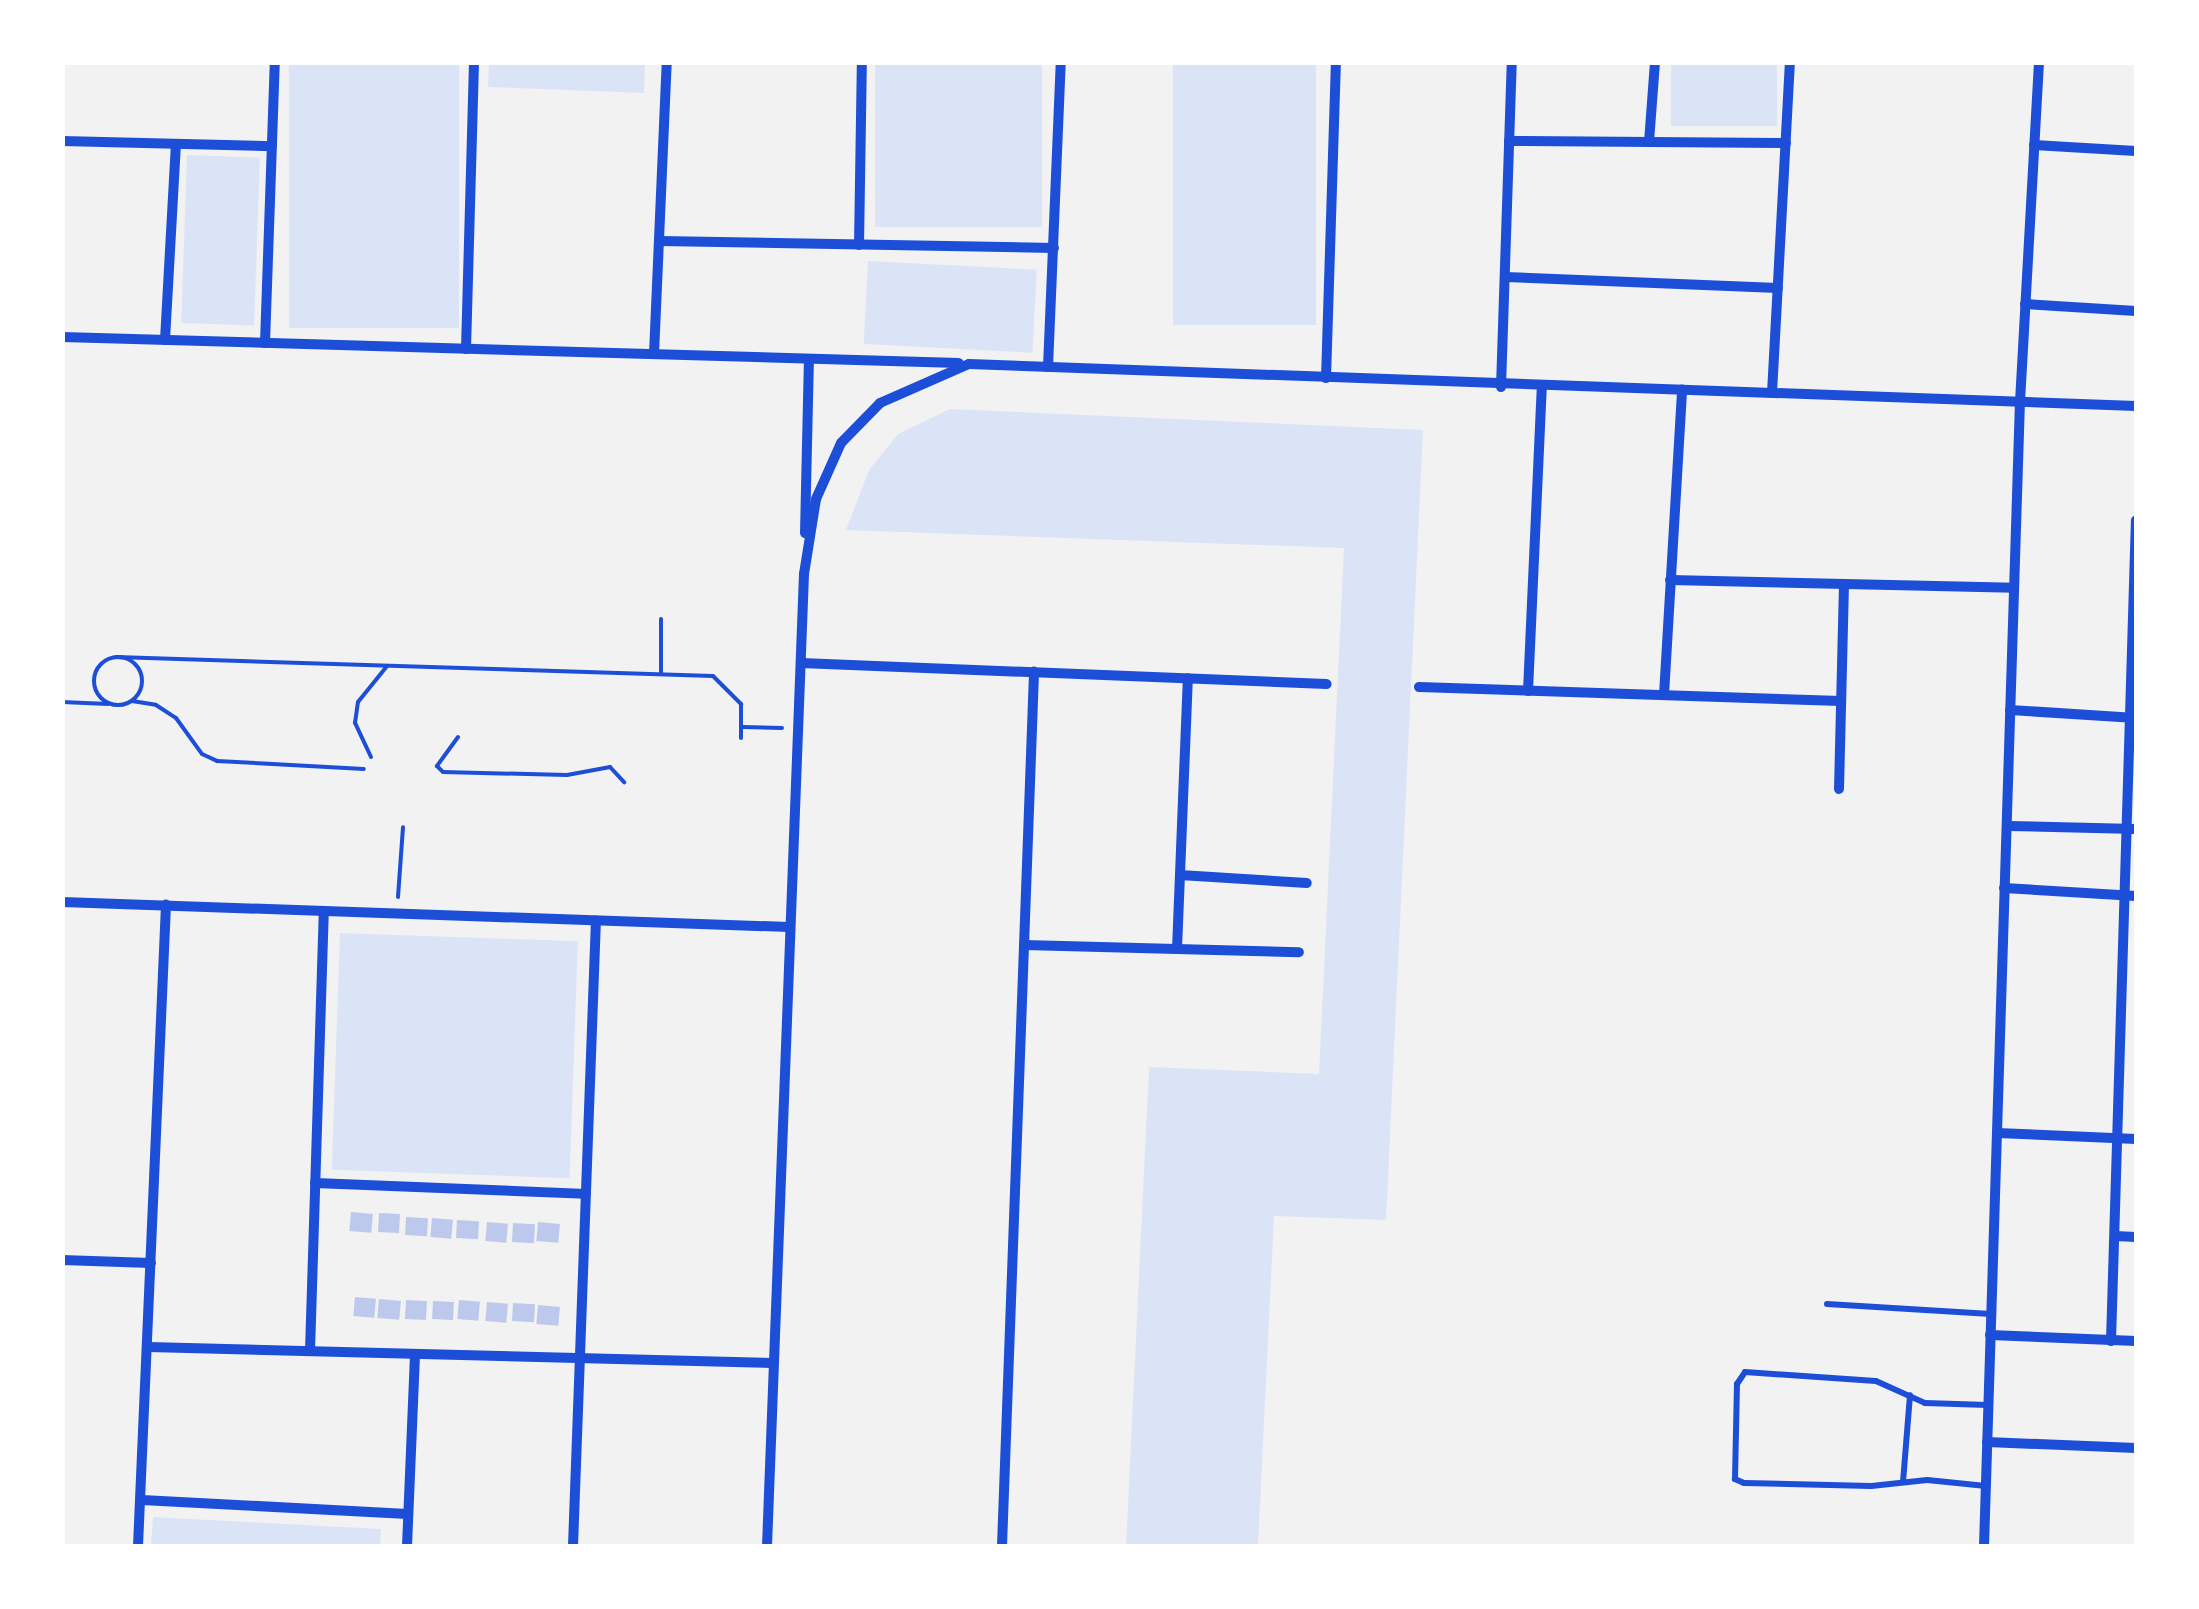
<!DOCTYPE html>
<html>
<head>
<meta charset="utf-8">
<style>
  body { margin:0 }
  #map { position:relative; width:2199px; height:1609px; overflow:hidden; background:#f2f2f2; font-family:"Roboto Condensed",sans-serif }
  div>[style] { position:absolute }
  .green>* { inset:0; background:#dbe4f7; transform-origin:0 0 }
  .building>* { inset:0; background:#bdc9ec; transform-origin:0 0 }
  .path>* { height:4px; margin:-2px; padding:0 2px; transform-origin:2px; border-radius:2px; background:#1d4ed8 }
  .path>.ring { margin:-2px; padding:0; box-sizing:content-box; background:none; border:4px solid #1d4ed8; border-radius:50% }
  .service>* { height:6px; margin:-3px; padding:0 3px; transform-origin:3px; border-radius:3px; background:#1d4ed8 }
  .minor>* { height:10px; margin:-5px; padding:0 5px; transform-origin:5px; border-radius:5px; background:#1d4ed8 }
  span { translate:-50% -50%; white-space:nowrap; text-align:center; line-height:1.15; -webkit-text-stroke:9px #fff; paint-order:stroke }
  .frame { position:absolute; inset:0; border:65px solid #fff; pointer-events:none }
</style>
</head>
<body>
<div id="map">
  <div class="green">
    <i style="left:289px;top:63px;width:170px;height:265px"></i>
    <i style="clip-path:polygon(489px 63px,645px 63px,644px 93px,488px 87px)"></i>
    <i style="left:875px;top:63px;width:167px;height:164px"></i>
    <i style="left:1173px;top:63px;width:143px;height:262px"></i>
    <i style="left:1671px;top:63px;width:106px;height:63px"></i>
    <i style="left:187px;top:155px;width:73px;height:168px;rotate:2deg"></i>
    <i style="left:868px;top:261px;width:169px;height:83px;rotate:3deg"></i>
    <i style="clip-path:polygon(950px 409px,1423px 430px,1386px 1220px,1274px 1216px,1258px 1546px,1126px 1546px,1149px 1067px,1319px 1074px,1344px 548px,846px 530px,869px 470px,898px 434px)"></i>
    <i style="left:340px;top:933px;width:238px;height:237px;rotate:2deg"></i>
    <i style="clip-path:polygon(153px 1517px,381px 1529px,380px 1546px,151px 1546px)"></i>
  </div>
  <div class="building">
    <i style="left:351px;top:1212px;width:22px;height:19px;rotate:5deg"></i>
    <i style="left:379px;top:1213px;width:21px;height:19px;rotate:3deg"></i>
    <i style="left:406px;top:1217px;width:22px;height:18px;rotate:3deg"></i>
    <i style="left:432px;top:1218px;width:21px;height:19px;rotate:5deg"></i>
    <i style="left:457px;top:1220px;width:22px;height:18px;rotate:3deg"></i>
    <i style="left:487px;top:1222px;width:21px;height:19px;rotate:5deg"></i>
    <i style="left:538px;top:1222px;width:22px;height:19px;rotate:5deg"></i>
    <i style="left:513px;top:1223px;width:22px;height:19px;rotate:3deg"></i>
    <i style="left:355px;top:1297px;width:21px;height:19px;rotate:5deg"></i>
    <i style="left:379px;top:1299px;width:22px;height:19px;rotate:5deg"></i>
    <i style="left:406px;top:1300px;width:21px;height:19px;rotate:3deg"></i>
    <i style="left:459px;top:1300px;width:21px;height:19px;rotate:5deg"></i>
    <i style="left:433px;top:1301px;width:21px;height:18px;rotate:3deg"></i>
    <i style="left:487px;top:1302px;width:21px;height:19px;rotate:5deg"></i>
    <i style="left:513px;top:1303px;width:22px;height:18px;rotate:3deg"></i>
    <i style="left:538px;top:1305px;width:22px;height:19px;rotate:5deg"></i>
  </div>
  <div class="path">
    <i style="left:661px;top:619px;width:55px;rotate:90deg"></i>
    <i class="ring" style="left:94px;top:657px;width:44px;height:44px"></i>
    <i style="left:116px;top:657px;width:597px;rotate:1.82deg"></i>
    <i style="left:713px;top:676px;width:40px;rotate:45deg"></i>
    <i style="left:741px;top:704px;width:34px;rotate:90deg"></i>
    <i style="left:132px;top:701px;width:24px;rotate:9deg"></i>
    <i style="left:156px;top:705px;width:24px;rotate:33deg"></i>
    <i style="left:176px;top:718px;width:44px;rotate:54.2deg"></i>
    <i style="left:202px;top:754px;width:17px;rotate:25deg"></i>
    <i style="left:217px;top:761px;width:147px;rotate:3.1deg"></i>
    <i style="left:62px;top:702px;width:46px;rotate:2.5deg"></i>
    <i style="left:742px;top:727px;width:40px;rotate:1.4deg"></i>
    <i style="left:458px;top:737px;width:36px;rotate:126deg"></i>
    <i style="left:437px;top:766px;width:8px;rotate:45deg"></i>
    <i style="left:443px;top:772px;width:124px;rotate:1.4deg"></i>
    <i style="left:567px;top:775px;width:44px;rotate:-10.5deg"></i>
    <i style="left:610px;top:767px;width:21px;rotate:47deg"></i>
    <i style="left:371px;top:757px;width:38px;rotate:-115deg"></i>
    <i style="left:355px;top:723px;width:21px;rotate:-82deg"></i>
    <i style="left:358px;top:702px;width:46px;rotate:-51.1deg"></i>
    <i style="left:398px;top:897px;width:70px;rotate:-85.9deg"></i>
  </div>
  <div class="service">
    <i style="left:1827px;top:1304px;width:164px;rotate:3.5deg"></i>
    <i style="left:1903px;top:1482px;width:87px;rotate:-85.4deg"></i>
    <i style="left:1986px;top:1486px;width:59px;rotate:-174.2deg"></i>
    <i style="left:1927px;top:1480px;width:56px;rotate:173.9deg"></i>
    <i style="left:1871px;top:1486px;width:127px;rotate:-178.6deg"></i>
    <i style="left:1744px;top:1483px;width:10px;rotate:-156deg"></i>
    <i style="left:1735px;top:1479px;width:95px;rotate:-88.8deg"></i>
    <i style="left:1737px;top:1384px;width:14px;rotate:-56deg"></i>
    <i style="left:1745px;top:1372px;width:131px;rotate:3.9deg"></i>
    <i style="left:1876px;top:1381px;width:54px;rotate:24.2deg"></i>
    <i style="left:1925px;top:1403px;width:63px;rotate:1.8deg"></i>
  </div>
  <div class="minor">
    <i style="left:62px;top:141px;width:210px;rotate:1.4deg"></i>
    <i style="left:1509px;top:141px;width:277px;rotate:0.4deg"></i>
    <i style="left:1649px;top:142px;width:80px;rotate:-85.7deg"></i>
    <i style="left:2034px;top:145px;width:102px;rotate:3.4deg"></i>
    <i style="left:659px;top:241px;width:395px;rotate:1deg"></i>
    <i style="left:859px;top:245px;width:183px;rotate:-89.1deg"></i>
    <i style="left:1505px;top:277px;width:273px;rotate:2.3deg"></i>
    <i style="left:2025px;top:304px;width:111px;rotate:3.6deg"></i>
    <i style="left:62px;top:337px;width:897px;rotate:1.66deg"></i>
    <i style="left:165px;top:340px;width:196px;rotate:-86.8deg"></i>
    <i style="left:265px;top:343px;width:281px;rotate:-88deg"></i>
    <i style="left:466px;top:349px;width:287px;rotate:-88.4deg"></i>
    <i style="left:654px;top:354px;width:292px;rotate:-87.5deg"></i>
    <i style="left:1048px;top:367px;width:305px;rotate:-87.6deg"></i>
    <i style="left:1326px;top:378px;width:316px;rotate:-88.2deg"></i>
    <i style="left:1501px;top:387px;width:325px;rotate:-88.1deg"></i>
    <i style="left:1772px;top:393px;width:331px;rotate:-86.9deg"></i>
    <i style="left:805px;top:533px;width:174px;rotate:-88.7deg"></i>
    <i style="left:1670px;top:580px;width:344px;rotate:1.3deg"></i>
    <i style="left:801px;top:663px;width:526px;rotate:2.29deg"></i>
    <i style="left:1419px;top:687px;width:422px;rotate:1.9deg"></i>
    <i style="left:1528px;top:691px;width:305px;rotate:-87.4deg"></i>
    <i style="left:1664px;top:695px;width:306px;rotate:-86.6deg"></i>
    <i style="left:2010px;top:710px;width:126px;rotate:3.6deg"></i>
    <i style="left:1839px;top:789px;width:205px;rotate:-88.6deg"></i>
    <i style="left:2008px;top:826px;width:128px;rotate:1.3deg"></i>
    <i style="left:1180px;top:875px;width:127px;rotate:3.6deg"></i>
    <i style="left:2004px;top:888px;width:132px;rotate:3.5deg"></i>
    <i style="left:62px;top:902px;width:728px;rotate:1.97deg"></i>
    <i style="left:1024px;top:945px;width:275px;rotate:1.5deg"></i>
    <i style="left:1177px;top:949px;width:271px;rotate:-87.7deg"></i>
    <i style="left:1997px;top:1133px;width:139px;rotate:2.5deg"></i>
    <i style="left:315px;top:1183px;width:271px;rotate:2.3deg"></i>
    <i style="left:2115px;top:1236px;width:21px;rotate:3deg"></i>
    <i style="left:62px;top:1260px;width:89px;rotate:1.9deg"></i>
    <i style="left:1990px;top:1335px;width:146px;rotate:2.4deg"></i>
    <i style="left:2111px;top:1341px;width:821px;rotate:-88.26deg"></i>
    <i style="left:148px;top:1347px;width:626px;rotate:1.46deg"></i>
    <i style="left:310px;top:1351px;width:440px;rotate:-88.2deg"></i>
    <i style="left:1987px;top:1442px;width:149px;rotate:2.3deg"></i>
    <i style="left:142px;top:1500px;width:266px;rotate:3deg"></i>
    <i style="left:138px;top:1546px;width:642px;rotate:-87.5deg"></i>
    <i style="left:407px;top:1546px;width:192px;rotate:-87.6deg"></i>
    <i style="left:573px;top:1546px;width:626px;rotate:-87.9deg"></i>
    <i style="left:767px;top:1546px;width:973px;rotate:-87.82deg"></i>
    <i style="left:804px;top:574px;width:76px;rotate:-80.9deg"></i>
    <i style="left:816px;top:499px;width:61px;rotate:-65.9deg"></i>
    <i style="left:841px;top:443px;width:56px;rotate:-45.7deg"></i>
    <i style="left:880px;top:403px;width:97px;rotate:-23.7deg"></i>
    <i style="left:969px;top:364px;width:1168px;rotate:2.06deg"></i>
    <i style="left:1002px;top:1546px;width:875px;rotate:-87.9deg"></i>
    <i style="left:1984px;top:1546px;width:1145px;rotate:-88.2deg"></i>
    <i style="left:2020px;top:402px;width:341px;rotate:-86.8deg"></i>
  </div>
  <div class="frame"></div>
</div>
</body>
</html>
